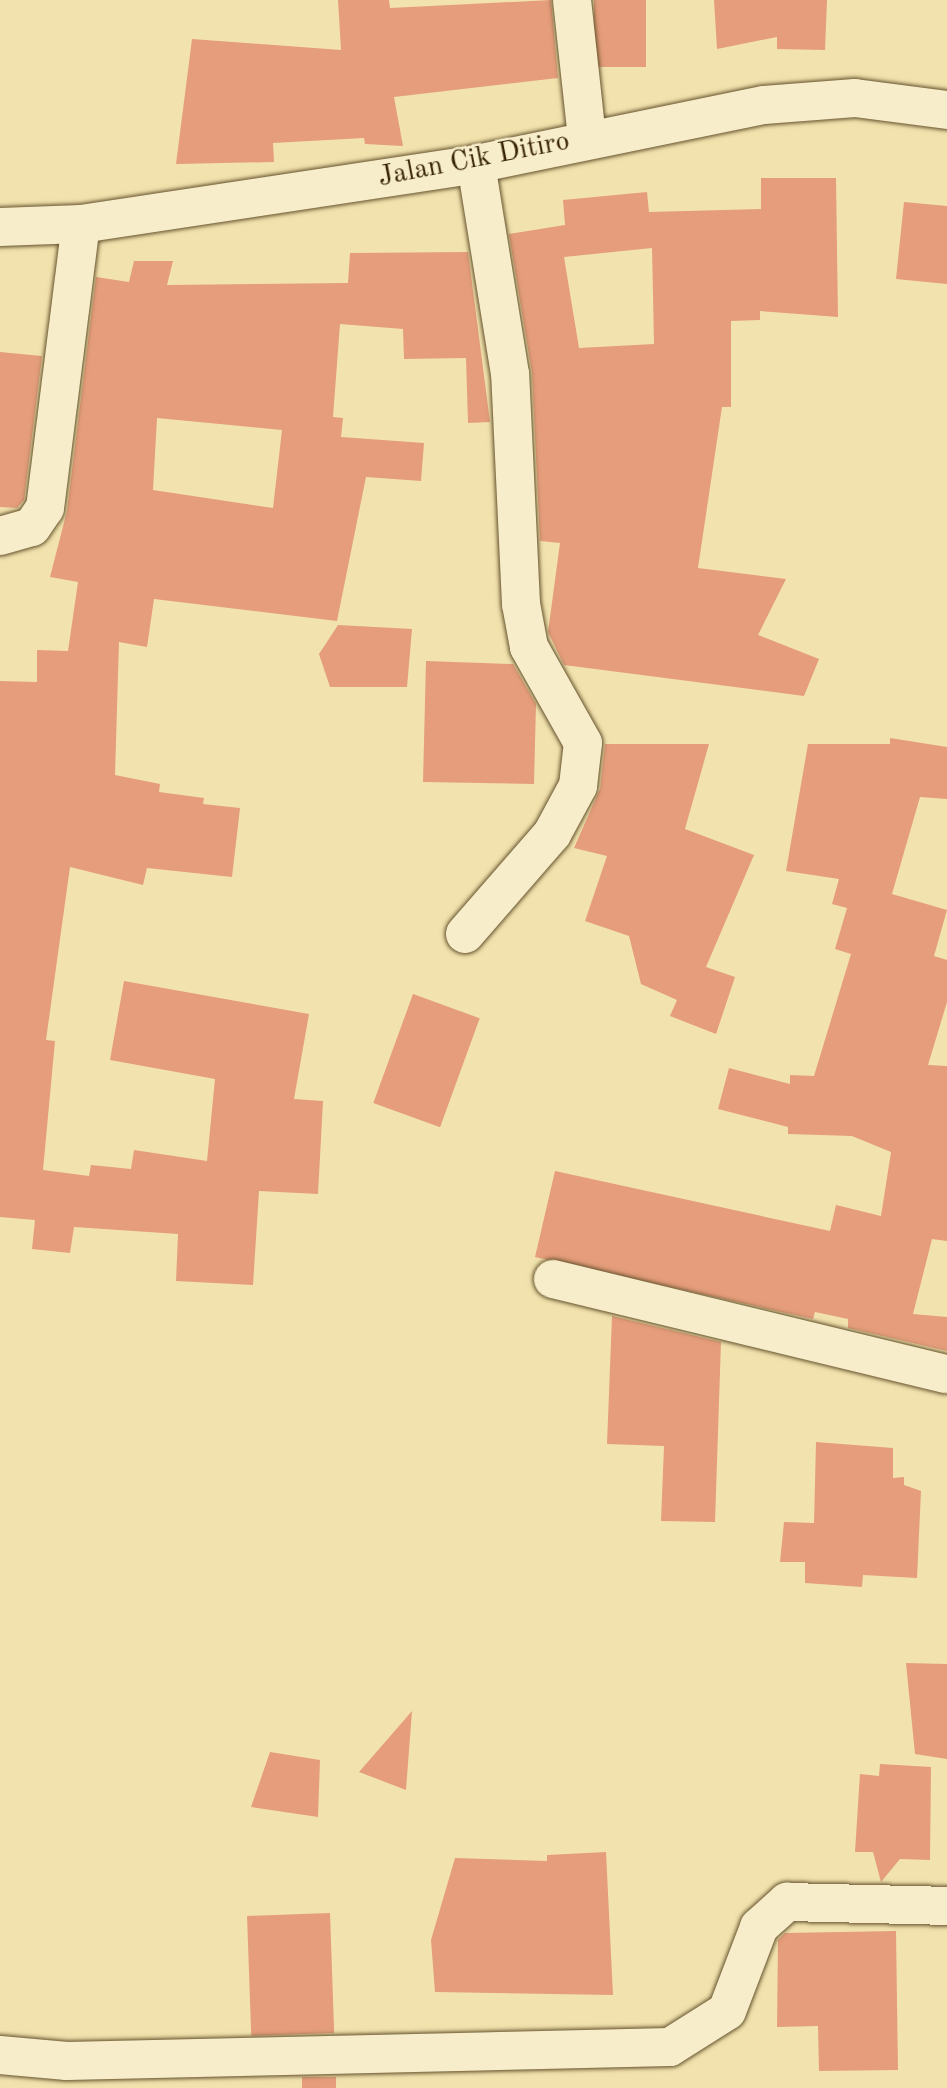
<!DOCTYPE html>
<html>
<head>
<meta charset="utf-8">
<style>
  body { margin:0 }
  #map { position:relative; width:947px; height:2088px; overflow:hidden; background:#f2e3ae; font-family:"Old Standard TT",serif }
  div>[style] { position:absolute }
  .building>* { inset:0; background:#e59d7b; transform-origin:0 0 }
  .roads { filter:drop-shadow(0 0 2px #66532e) drop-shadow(0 0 2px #66532e) }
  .minor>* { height:38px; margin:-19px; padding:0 19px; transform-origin:19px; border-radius:19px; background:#f7edca }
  span { translate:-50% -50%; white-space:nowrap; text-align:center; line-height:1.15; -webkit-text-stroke:5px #f7edca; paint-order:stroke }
  .street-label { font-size:28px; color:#372304 }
</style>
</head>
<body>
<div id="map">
  <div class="building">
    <i style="clip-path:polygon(338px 0,389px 0,390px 8px,551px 0,558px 78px,394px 97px,403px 146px,365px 144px,364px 138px,273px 143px,274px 162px,176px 164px,192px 39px,341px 50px)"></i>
    <i style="left:594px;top:0;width:52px;height:67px"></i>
    <i style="clip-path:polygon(714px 0,827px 0,825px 50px,777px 49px,777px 37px,717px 49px)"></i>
    <i style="clip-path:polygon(evenodd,761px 178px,836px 178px,838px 317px,760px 311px,760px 320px,731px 321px,731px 407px,722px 407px,698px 568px,786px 579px,758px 635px,819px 659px,804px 696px,564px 665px,548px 632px,560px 543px,540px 541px,532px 373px,509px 234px,565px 225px,563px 200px,647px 192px,649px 212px,761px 209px,761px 178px,652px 248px,654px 344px,579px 348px,564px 257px,652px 248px)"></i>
    <i style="clip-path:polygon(904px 202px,947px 206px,947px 284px,896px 279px)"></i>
    <i style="clip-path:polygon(evenodd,468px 252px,490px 422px,468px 423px,466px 358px,404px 359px,403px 329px,340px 324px,333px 417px,343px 418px,341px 437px,424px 443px,421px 481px,366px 477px,337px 621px,154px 599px,147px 647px,119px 642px,115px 775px,160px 784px,159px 792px,204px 798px,203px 804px,240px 808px,232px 877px,147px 868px,143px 885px,70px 867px,46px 1040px,55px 1041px,43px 1170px,89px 1176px,91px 1165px,131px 1169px,134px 1150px,207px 1161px,215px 1079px,110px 1060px,124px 981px,309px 1014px,294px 1099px,323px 1101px,318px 1194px,259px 1191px,253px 1285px,176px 1281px,178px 1234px,74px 1227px,70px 1253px,32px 1249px,35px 1220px,0 1217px,0 681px,37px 682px,37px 650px,68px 651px,78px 582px,50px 577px,67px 511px,96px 277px,129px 282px,134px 261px,173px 261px,167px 285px,348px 283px,350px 253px,468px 252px,157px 418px,282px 430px,273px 508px,153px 490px,157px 418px)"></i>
    <i style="clip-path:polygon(0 352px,42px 356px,24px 500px,17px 508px,0 507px)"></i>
    <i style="clip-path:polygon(338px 625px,412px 629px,407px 687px,330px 687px,319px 654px)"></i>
    <i style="clip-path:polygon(426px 661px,513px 664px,536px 704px,534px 784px,423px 782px)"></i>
    <i style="clip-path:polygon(890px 738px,947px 747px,947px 799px,920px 797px,892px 894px,947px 910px,934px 956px,947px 960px,947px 1002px,928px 1065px,947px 1066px,947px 1241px,932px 1239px,913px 1314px,947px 1317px,947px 1351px,848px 1328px,848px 1319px,815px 1312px,813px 1319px,535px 1257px,555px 1171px,830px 1231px,836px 1205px,881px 1216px,891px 1152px,852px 1136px,788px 1134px,788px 1127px,718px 1109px,729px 1068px,790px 1084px,790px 1075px,814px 1076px,851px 954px,835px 949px,847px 908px,832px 904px,839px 879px,786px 871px,808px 744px,890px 744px)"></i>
    <i style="clip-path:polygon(605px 744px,709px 744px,685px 829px,754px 855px,706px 967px,735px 977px,716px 1034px,670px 1016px,677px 1000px,641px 984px,629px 936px,585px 921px,607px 856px,574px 848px,600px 789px)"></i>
    <i style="left:413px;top:994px;width:71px;height:116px;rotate:20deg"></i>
    <i style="clip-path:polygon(612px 1316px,721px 1342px,715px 1522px,661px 1521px,664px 1446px,607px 1444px)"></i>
    <i style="clip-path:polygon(816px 1442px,893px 1448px,893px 1478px,904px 1477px,904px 1485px,921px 1491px,917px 1578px,863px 1575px,862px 1587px,805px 1583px,805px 1562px,780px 1562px,784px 1522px,814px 1523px)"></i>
    <i style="clip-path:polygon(906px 1663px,947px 1664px,947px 1759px,915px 1754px)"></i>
    <i style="clip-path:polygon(412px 1711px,406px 1790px,359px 1772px)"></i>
    <i style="clip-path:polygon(270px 1752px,320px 1760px,318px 1817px,251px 1807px)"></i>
    <i style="clip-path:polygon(880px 1764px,931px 1767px,930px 1860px,900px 1859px,881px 1882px,873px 1852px,855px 1852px,860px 1774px,879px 1776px)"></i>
    <i style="clip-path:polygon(606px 1852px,613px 1995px,435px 1992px,431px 1940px,455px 1858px,547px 1861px,547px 1855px)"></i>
    <i style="left:330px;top:1913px;width:120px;height:83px;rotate:88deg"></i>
    <i style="clip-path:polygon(896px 1931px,898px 2070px,819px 2071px,818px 2026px,777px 2027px,778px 1940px,785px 1933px)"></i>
    <i style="left:302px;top:2077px;width:34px;height:11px"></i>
  </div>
  <div class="roads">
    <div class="minor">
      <i style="left:572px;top:0;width:140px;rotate:83.8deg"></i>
      <i style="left:0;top:227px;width:81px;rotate:-2.1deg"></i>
      <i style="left:81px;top:224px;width:400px;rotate:-8.6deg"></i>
      <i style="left:476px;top:164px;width:294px;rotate:-11.6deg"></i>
      <i style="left:764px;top:105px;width:91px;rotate:-4.4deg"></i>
      <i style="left:855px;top:98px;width:93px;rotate:7.4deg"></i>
      <i style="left:0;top:536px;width:33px;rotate:-16deg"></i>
      <i style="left:32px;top:527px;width:23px;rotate:-56deg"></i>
      <i style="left:45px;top:508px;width:286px;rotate:-82.8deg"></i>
      <i style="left:465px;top:934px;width:133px;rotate:-49deg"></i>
      <i style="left:552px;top:834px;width:55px;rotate:-61.6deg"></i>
      <i style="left:578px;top:786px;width:43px;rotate:-83.4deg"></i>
      <i style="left:583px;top:743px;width:110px;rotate:-119.4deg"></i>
      <i style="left:529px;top:647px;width:44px;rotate:-100.5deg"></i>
      <i style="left:521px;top:604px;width:230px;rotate:-92.7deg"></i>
      <i style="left:510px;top:374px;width:213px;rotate:-99.2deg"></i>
      <i style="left:553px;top:1279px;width:405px;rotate:13.6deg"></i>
      <i style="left:0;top:2055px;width:67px;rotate:5.1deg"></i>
      <i style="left:67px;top:2061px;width:603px;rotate:-1.33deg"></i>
      <i style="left:670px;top:2047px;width:67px;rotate:-32.3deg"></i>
      <i style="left:727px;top:2011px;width:90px;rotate:-69.1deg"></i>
      <i style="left:759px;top:1927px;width:38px;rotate:-42deg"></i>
      <i style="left:787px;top:1902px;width:160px;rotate:1.4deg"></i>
    </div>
  </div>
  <div class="street-label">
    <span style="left:474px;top:160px;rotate:-11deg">Jalan Cik Ditiro</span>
  </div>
</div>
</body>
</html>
